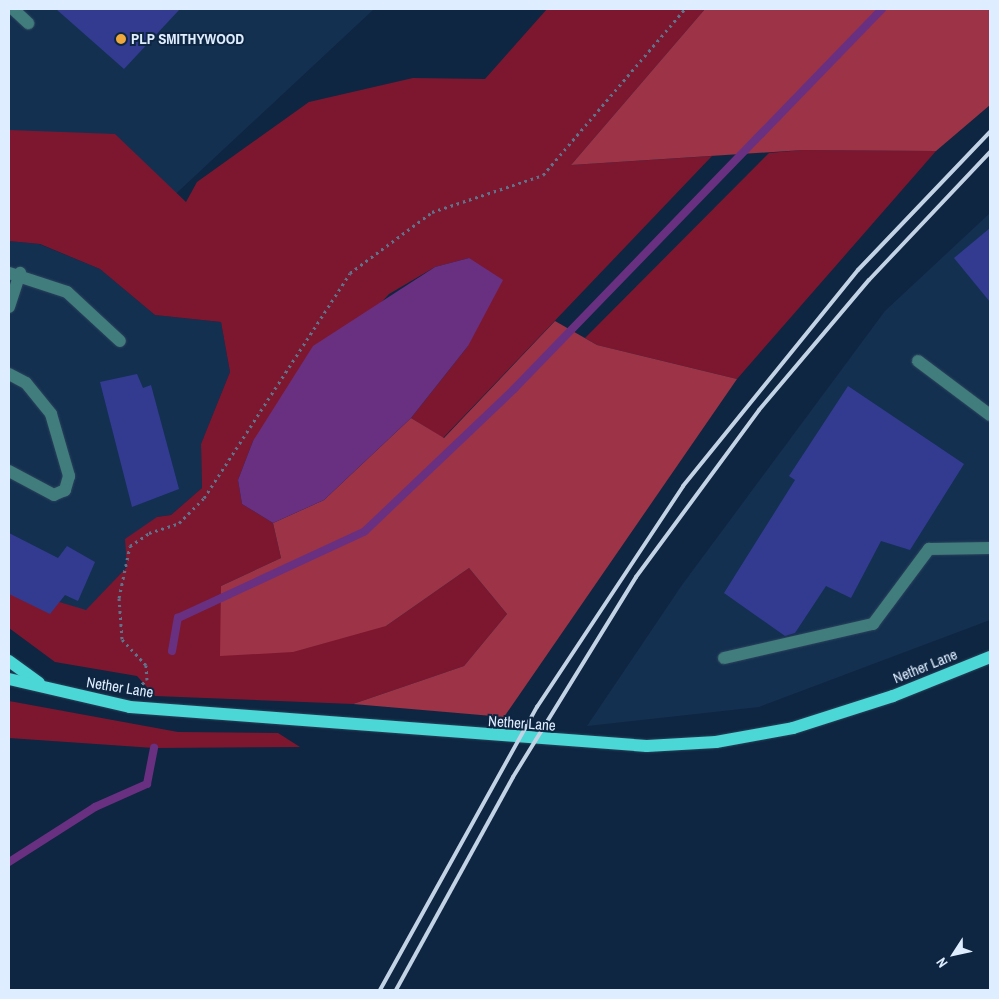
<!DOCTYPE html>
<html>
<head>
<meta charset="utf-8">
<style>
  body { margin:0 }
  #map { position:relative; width:999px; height:999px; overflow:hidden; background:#0e2641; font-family:"Archivo Narrow",sans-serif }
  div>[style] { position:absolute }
  .built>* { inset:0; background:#143051 }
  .green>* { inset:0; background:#7d172f }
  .forest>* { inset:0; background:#9d3346 }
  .water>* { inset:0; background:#693082 }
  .stream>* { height:8px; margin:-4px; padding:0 4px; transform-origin:4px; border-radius:4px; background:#693082 }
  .building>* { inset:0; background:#323b90 }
  .path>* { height:3px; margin-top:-1.5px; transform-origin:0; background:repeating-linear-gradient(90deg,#5f738b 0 2.5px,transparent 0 6.5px) }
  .roads { filter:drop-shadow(0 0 1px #2b425c) drop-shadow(0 0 1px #2b425c) }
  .minor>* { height:12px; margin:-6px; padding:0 6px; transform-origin:6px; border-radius:6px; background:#417d7c }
  .major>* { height:12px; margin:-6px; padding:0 6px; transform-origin:6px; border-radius:6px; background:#4ad7d5 }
  .rail>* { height:4px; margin:-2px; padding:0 2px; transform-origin:2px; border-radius:2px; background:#c3d3e6 }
  .dots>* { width:14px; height:14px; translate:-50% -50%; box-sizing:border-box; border:2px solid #0e2641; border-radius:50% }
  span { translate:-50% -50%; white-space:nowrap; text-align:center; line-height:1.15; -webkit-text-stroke:4px #0e2641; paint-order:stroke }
  .poi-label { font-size:15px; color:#deedff; font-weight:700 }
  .left { translate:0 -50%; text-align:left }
  .street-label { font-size:15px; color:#deedff }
  .frame { position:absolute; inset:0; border:10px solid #deedff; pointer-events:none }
  .north { position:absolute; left:929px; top:929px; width:50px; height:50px; -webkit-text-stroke:4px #0e2641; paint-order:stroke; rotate:235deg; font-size:14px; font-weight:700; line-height:20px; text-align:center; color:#deedff }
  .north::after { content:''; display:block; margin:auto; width:18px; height:22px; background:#deedff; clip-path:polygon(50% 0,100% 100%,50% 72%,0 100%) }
</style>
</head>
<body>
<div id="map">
  <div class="built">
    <i style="clip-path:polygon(9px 9px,374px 9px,122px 244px,9px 154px)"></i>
    <i style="clip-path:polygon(990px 213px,990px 620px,759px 707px,587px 726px,682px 585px,885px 311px)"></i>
    <i style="clip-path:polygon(9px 241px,39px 244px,100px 269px,155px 315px,221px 322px,230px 372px,201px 444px,202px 488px,171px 515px,157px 517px,127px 567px,86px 611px,9px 587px)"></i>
  </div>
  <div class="green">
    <i style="clip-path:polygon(547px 9px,705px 9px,571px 165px,712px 156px,443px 438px,411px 418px,468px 346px,469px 258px,435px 267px,389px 294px,253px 441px,238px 480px,242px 504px,273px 523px,281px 558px,221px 586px,386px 626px,469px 568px,507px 614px,464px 666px,353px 704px,155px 696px,137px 676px,55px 662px,9px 628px,9px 587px,86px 610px,127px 567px,125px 539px,157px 517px,171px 515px,202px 488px,201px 444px,230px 372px,221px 322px,155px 315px,100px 269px,40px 244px,9px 241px,9px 130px,115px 134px,186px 202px,197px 182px,309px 102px,413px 78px,485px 79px)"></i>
    <i style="clip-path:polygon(803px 150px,936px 151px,737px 379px,597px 345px,585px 338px,769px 153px)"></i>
    <i style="clip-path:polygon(9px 701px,178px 732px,278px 733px,300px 747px,154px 748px,9px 738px)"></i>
  </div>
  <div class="forest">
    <i style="clip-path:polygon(705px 9px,990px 9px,990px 105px,936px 151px,803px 150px,571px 165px)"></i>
    <i style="clip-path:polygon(555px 321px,597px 345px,737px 379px,504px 717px,353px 704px,464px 666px,507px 614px,469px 568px,386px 626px,293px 652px,220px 656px,221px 586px,281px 558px,273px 523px,324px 500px,411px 418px,444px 438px)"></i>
  </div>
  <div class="water">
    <i style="clip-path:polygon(469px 258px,503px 280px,468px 346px,411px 418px,324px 500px,273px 523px,242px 504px,238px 480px,253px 441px,313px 346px,435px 267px)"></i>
  </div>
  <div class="stream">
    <i style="left:172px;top:651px;width:34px;rotate:-80deg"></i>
    <i style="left:178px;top:618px;width:206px;rotate:-24.9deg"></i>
    <i style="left:365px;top:531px;width:206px;rotate:-43.6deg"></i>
    <i style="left:514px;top:389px;width:529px;rotate:-45.92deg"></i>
    <i style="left:9px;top:862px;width:102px;rotate:-32.6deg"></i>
    <i style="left:95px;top:807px;width:57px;rotate:-23.9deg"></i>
    <i style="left:147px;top:784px;width:37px;rotate:-79deg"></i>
  </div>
  <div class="building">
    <i style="clip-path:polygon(56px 9px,180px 9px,124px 69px)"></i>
    <i style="clip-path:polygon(990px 228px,990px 302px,954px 258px)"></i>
    <i style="clip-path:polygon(137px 374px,143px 388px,151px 385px,179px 489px,132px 507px,100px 382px)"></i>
    <i style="clip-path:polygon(848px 386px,964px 464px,910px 550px,881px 541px,851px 598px,826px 586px,795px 633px,785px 636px,724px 593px,795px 480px,789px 476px)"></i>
    <i style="clip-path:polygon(9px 533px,58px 558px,67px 546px,95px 562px,78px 601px,65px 595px,50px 614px,9px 594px)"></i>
  </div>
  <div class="path">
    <i style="left:137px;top:688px;width:13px;rotate:-39deg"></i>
    <i style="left:147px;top:680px;width:15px;rotate:-94deg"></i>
    <i style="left:146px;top:665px;width:35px;rotate:-133deg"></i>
    <i style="left:122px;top:639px;width:41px;rotate:-94.2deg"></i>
    <i style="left:119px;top:598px;width:53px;rotate:-78.1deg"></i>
    <i style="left:130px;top:546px;width:23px;rotate:-34deg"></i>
    <i style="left:149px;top:533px;width:32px;rotate:-18deg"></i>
    <i style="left:179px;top:523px;width:35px;rotate:-45deg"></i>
    <i style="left:204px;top:498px;width:268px;rotate:-57deg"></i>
    <i style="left:350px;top:273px;width:102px;rotate:-36.6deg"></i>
    <i style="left:432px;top:212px;width:117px;rotate:-18.4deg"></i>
    <i style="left:543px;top:175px;width:218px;rotate:-49.5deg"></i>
  </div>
  <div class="roads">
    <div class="minor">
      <i style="left:13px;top:9px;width:21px;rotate:43deg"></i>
      <i style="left:9px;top:273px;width:61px;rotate:18.1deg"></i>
      <i style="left:67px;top:292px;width:72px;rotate:42.8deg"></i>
      <i style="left:9px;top:307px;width:36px;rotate:-72deg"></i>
      <i style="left:918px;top:361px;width:90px;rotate:36.9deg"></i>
      <i style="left:9px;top:374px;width:19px;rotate:28deg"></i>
      <i style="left:26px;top:383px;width:40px;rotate:51deg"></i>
      <i style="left:51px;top:414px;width:65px;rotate:73.8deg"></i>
      <i style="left:69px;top:476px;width:15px;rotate:106deg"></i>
      <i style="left:65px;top:490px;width:12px;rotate:156deg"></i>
      <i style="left:54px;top:495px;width:51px;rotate:-151.9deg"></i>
      <i style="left:724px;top:658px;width:153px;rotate:-12.9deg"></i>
      <i style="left:873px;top:624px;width:94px;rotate:-53.3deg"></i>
      <i style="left:929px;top:549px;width:61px;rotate:-0.9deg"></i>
    </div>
    <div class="major">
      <i style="left:9px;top:661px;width:37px;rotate:36deg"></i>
      <i style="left:9px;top:679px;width:124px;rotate:13deg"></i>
      <i style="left:130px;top:707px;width:518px;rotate:4.31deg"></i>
      <i style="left:647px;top:746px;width:69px;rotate:-3.3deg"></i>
      <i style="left:716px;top:742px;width:78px;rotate:-10.3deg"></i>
      <i style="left:793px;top:728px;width:105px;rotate:-17.7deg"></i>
      <i style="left:893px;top:696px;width:105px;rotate:-21.9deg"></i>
    </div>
  </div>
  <div class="rail">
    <i style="left:380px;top:990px;width:324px;rotate:-61deg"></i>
    <i style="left:537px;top:707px;width:265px;rotate:-56.5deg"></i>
    <i style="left:683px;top:486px;width:278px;rotate:-51deg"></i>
    <i style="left:858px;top:270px;width:191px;rotate:-46.3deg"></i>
    <i style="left:396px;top:990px;width:243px;rotate:-61.2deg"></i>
    <i style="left:513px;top:777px;width:235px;rotate:-58.4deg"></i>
    <i style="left:636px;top:577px;width:207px;rotate:-53.6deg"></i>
    <i style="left:759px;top:410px;width:170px;rotate:-49.8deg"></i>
    <i style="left:869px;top:280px;width:176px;rotate:-46.6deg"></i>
  </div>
  <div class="dots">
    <i style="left:121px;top:39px;background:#eea83c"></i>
  </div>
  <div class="poi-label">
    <span class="left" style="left:131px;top:39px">PLP SMITHYWOOD</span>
  </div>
  <div class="street-label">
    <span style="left:925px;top:666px;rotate:-22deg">Nether Lane</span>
    <span style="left:120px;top:687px;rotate:9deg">Nether Lane</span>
    <span style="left:522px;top:723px;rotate:4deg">Nether Lane</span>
  </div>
  <div class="frame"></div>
  <div class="north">N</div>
</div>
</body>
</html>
